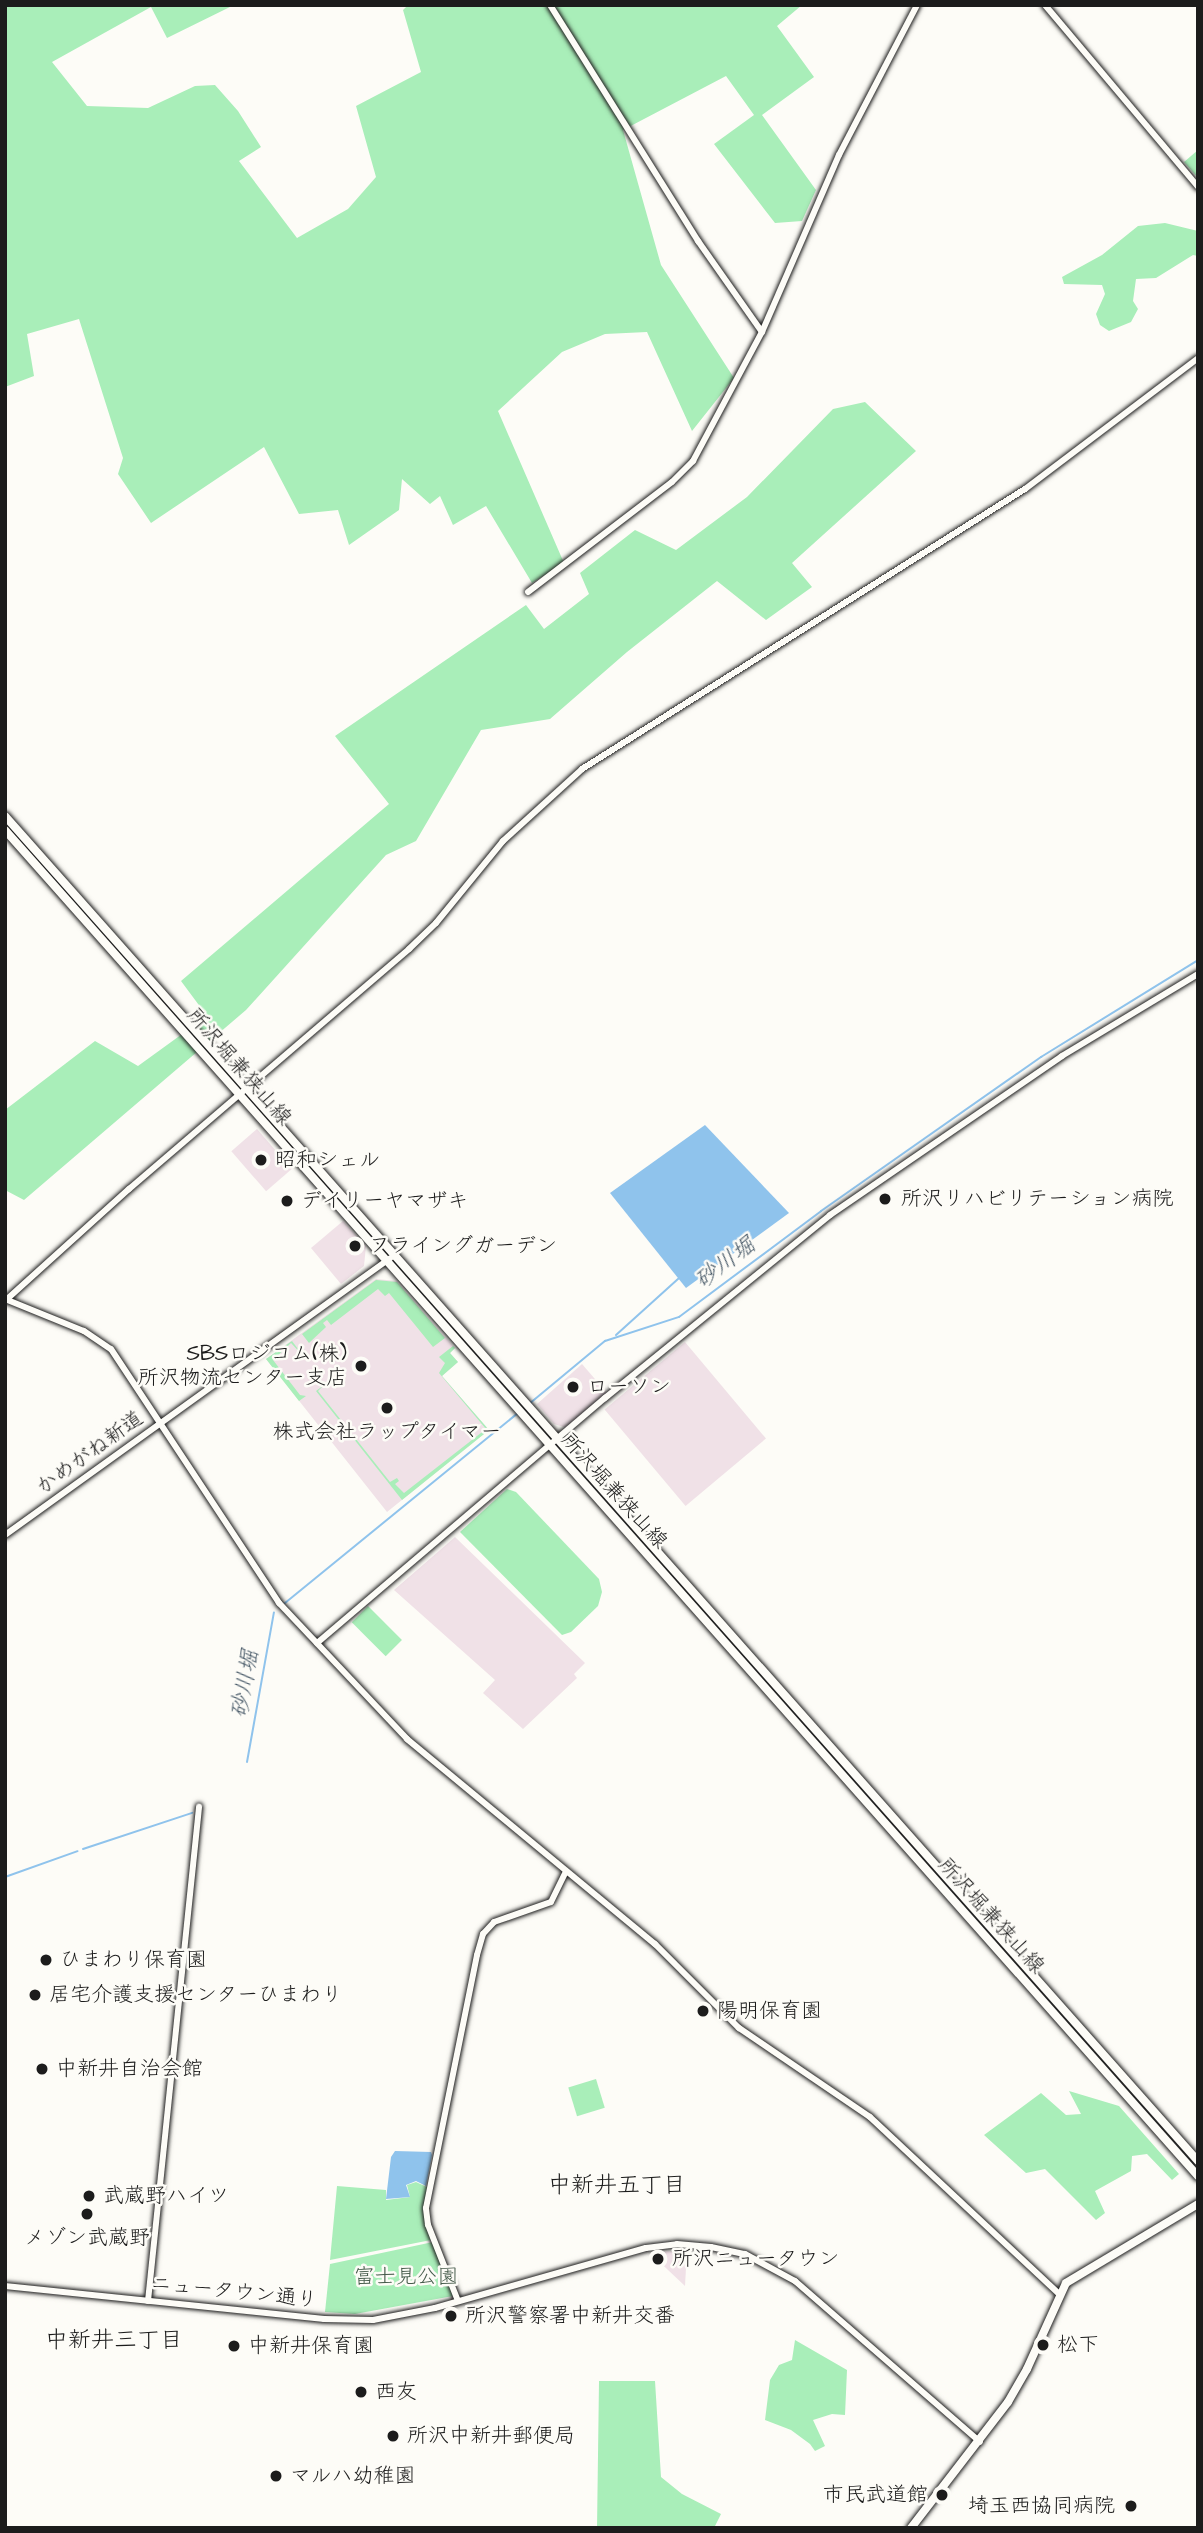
<!DOCTYPE html>
<html>
<head>
<meta charset="utf-8">
<style>
  body { margin:0 }
  #map { position:relative; width:1203px; height:2533px; overflow:hidden; background:#fdfcf7; font-family:"Architects Daughter","Klee One",sans-serif }
  div>[style] { position:absolute }
  .built>* { inset:0; background:#f0e1e7; transform-origin:0 0 }
  .green>* { inset:0; background:#a9eeb9; transform-origin:0 0 }
  .water>* { inset:0; background:#8fc3ec }
  .stream>* { height:2px; margin:-1px; padding:0 1px; transform-origin:1px; border-radius:1px; background:#8fc3ec }
  .roads { filter:drop-shadow(0 0 2px #1c1c1c) drop-shadow(0 0 2px #1c1c1c) }
  .minor>* { height:6px; margin:-3px; padding:0 3px; transform-origin:3px; border-radius:3px; background:#fdfcf7 }
  .major>* { height:8px; margin:-4px; padding:0 4px; transform-origin:4px; border-radius:4px; background:#fdfcf7 }
  .dots>* { width:19px; height:19px; translate:-50% -50%; box-sizing:border-box; border:4px solid #fdfcf7; border-radius:50% }
  span { translate:-50% -50%; white-space:nowrap; text-align:center; line-height:1.15; -webkit-text-stroke:5px #fdfcf7; paint-order:stroke }
  .street-label { font-size:21px; color:#1c1c1c }
  .poi-label { font-size:21px; color:#1c1c1c }
  .left { translate:0 -50%; text-align:left }
  .right { translate:-100% -50%; text-align:right }
  .park-label { font-size:21px; color:#465b4b }
  .water-label { font-size:23px; color:#445665; font-style:italic }
  .neighbourhood-label { font-size:23px; color:#1c1c1c }
  .frame { position:absolute; inset:0; border:7px solid #1c1c1c; pointer-events:none }
</style>
</head>
<body>
<div id="map">
  <div class="built">
    <i style="left:257px;top:1129px;width:53px;height:34px;rotate:49deg"></i>
    <i style="clip-path:polygon(343px 1221px,366px 1246px,364px 1266px,341px 1284px,311px 1248px)"></i>
    <i style="clip-path:polygon(376px 1279px,397px 1281px,455px 1348px,450px 1353px,458px 1362px,442px 1376px,489px 1430px,387px 1512px,266px 1359px)"></i>
    <i style="left:685px;top:1342px;width:126px;height:105px;rotate:50deg"></i>
    <i style="clip-path:polygon(582px 1364px,607px 1393px,567px 1428px,554px 1424px,537px 1404px)"></i>
    <i style="clip-path:polygon(455px 1537px,585px 1663px,574px 1674px,577px 1678px,523px 1729px,483px 1693px,495px 1680px,394px 1590px)"></i>
    <i style="clip-path:polygon(687px 2250px,685px 2286px,650px 2253px,660px 2252px)"></i>
  </div>
  <div class="green">
    <i style="clip-path:polygon(5px 5px,234px 5px,167px 38px,151px 7px,52px 62px,87px 106px,148px 108px,195px 86px,215px 85px,238px 111px,261px 147px,239px 161px,297px 238px,348px 209px,376px 177px,356px 106px,421px 72px,403px 10px,408px 5px,802px 5px,777px 26px,814px 77px,762px 115px,816px 190px,802px 221px,775px 223px,714px 144px,754px 115px,726px 76px,623px 130px,661px 265px,734px 378px,692px 431px,647px 332px,605px 334px,562px 352px,498px 411px,564px 563px,532px 583px,486px 506px,453px 525px,440px 496px,430px 504px,402px 479px,399px 510px,349px 545px,338px 510px,299px 514px,264px 447px,151px 523px,118px 474px,123px 458px,79px 319px,27px 334px,34px 376px,5px 387px)"></i>
    <i style="clip-path:polygon(1198px 150px,1198px 178px,1184px 162px)"></i>
    <i style="clip-path:polygon(1165px 223px,1198px 231px,1198px 256px,1193px 255px,1156px 278px,1136px 279px,1133px 301px,1138px 309px,1131px 322px,1109px 331px,1100px 325px,1096px 314px,1105px 294px,1102px 285px,1064px 284px,1062px 277px,1102px 255px,1138px 226px)"></i>
    <i style="clip-path:polygon(865px 402px,916px 451px,792px 563px,812px 587px,766px 620px,717px 581px,627px 652px,550px 719px,481px 730px,416px 841px,386px 855px,246px 1010px,24px 1200px,5px 1190px,5px 1110px,95px 1041px,138px 1066px,207px 1016px,181px 981px,389px 804px,335px 736px,526px 605px,544px 629px,589px 594px,580px 573px,635px 530px,676px 550px,747px 497px,833px 409px)"></i>
    <i style="clip-path:polygon(376px 1280px,397px 1282px,445px 1338px,433px 1347px,389px 1293px,385px 1296px,378px 1289px,331px 1325px,327px 1320px,323px 1323px,326px 1327px,309px 1343px,302px 1334px)"></i>
    <i style="clip-path:polygon(292px 1341px,304px 1357px,291px 1343px,273px 1360px,300px 1395px,306px 1396px,299px 1401px,266px 1359px)"></i>
    <i style="clip-path:polygon(453px 1346px,455px 1348px,450px 1353px,458px 1362px,442px 1376px,489px 1430px,402px 1500px,316px 1391px,324px 1385px,318px 1391px,390px 1482px,397px 1478px,399px 1481px,395px 1484px,404px 1493px,486px 1429px,439px 1373px,445px 1363px,439px 1357px)"></i>
    <i style="clip-path:polygon(507px 1489px,516px 1492px,599px 1579px,602px 1592px,598px 1606px,571px 1632px,562px 1635px,460px 1532px)"></i>
    <i style="left:368px;top:1606px;width:48px;height:23px;rotate:45deg"></i>
    <i style="left:596px;top:2079px;width:30px;height:29px;rotate:73deg"></i>
    <i style="clip-path:polygon(1069px 2091px,1119px 2106px,1179px 2174px,1172px 2180px,1147px 2154px,1132px 2156px,1131px 2171px,1095px 2191px,1105px 2213px,1096px 2220px,1045px 2169px,1026px 2173px,984px 2135px,1041px 2093px,1066px 2115px,1081px 2114px)"></i>
    <i style="clip-path:polygon(416px 2182px,427px 2187px,423px 2211px,431px 2240px,330px 2260px,337px 2186px,386px 2190px,386px 2200px,410px 2197px,407px 2185px)"></i>
    <i style="clip-path:polygon(433px 2242px,453px 2296px,355px 2314px,325px 2312px,330px 2264px)"></i>
    <i style="clip-path:polygon(795px 2340px,847px 2370px,845px 2415px,832px 2414px,813px 2420px,825px 2446px,815px 2451px,810px 2444px,791px 2430px,765px 2420px,770px 2380px,779px 2365px,792px 2360px)"></i>
    <i style="clip-path:polygon(599px 2381px,655px 2381px,661px 2477px,682px 2494px,721px 2514px,714px 2528px,597px 2528px)"></i>
  </div>
  <div class="water">
    <i style="clip-path:polygon(705px 1125px,789px 1213px,686px 1288px,610px 1193px)"></i>
    <i style="clip-path:polygon(395px 2151px,431px 2152px,432px 2155px,426px 2186px,416px 2181px,406px 2185px,410px 2197px,386px 2199px,391px 2157px)"></i>
  </div>
  <div class="stream">
    <i style="left:616px;top:1335px;width:85px;rotate:-42.1deg"></i>
    <i style="left:529px;top:1404px;width:99px;rotate:-39.7deg"></i>
    <i style="left:605px;top:1341px;width:78px;rotate:-18deg"></i>
    <i style="left:679px;top:1317px;width:177px;rotate:-36.7deg"></i>
    <i style="left:821px;top:1211px;width:269px;rotate:-35deg"></i>
    <i style="left:1041px;top:1057px;width:185px;rotate:-31.7deg"></i>
    <i style="left:285px;top:1603px;width:302px;rotate:-39.2deg"></i>
    <i style="left:247px;top:1762px;width:152px;rotate:-79.8deg"></i>
    <i style="left:83px;top:1849px;width:115px;rotate:-18.3deg"></i>
    <i style="left:5px;top:1877px;width:77px;rotate:-19.6deg"></i>
  </div>
  <div class="roads">
    <div class="minor">
      <i style="left:550px;top:5px;width:279px;rotate:57.9deg"></i>
      <i style="left:698px;top:241px;width:111px;rotate:54.9deg"></i>
      <i style="left:1045px;top:5px;width:238px;rotate:49.9deg"></i>
      <i style="left:528px;top:592px;width:181px;rotate:-37.4deg"></i>
      <i style="left:672px;top:482px;width:30px;rotate:-45deg"></i>
      <i style="left:693px;top:461px;width:146px;rotate:-61.9deg"></i>
      <i style="left:762px;top:332px;width:193px;rotate:-66.5deg"></i>
      <i style="left:839px;top:155px;width:169px;rotate:-62.5deg"></i>
      <i style="left:5px;top:1299px;width:85px;rotate:22.1deg"></i>
      <i style="left:84px;top:1331px;width:32px;rotate:34deg"></i>
      <i style="left:111px;top:1349px;width:305px;rotate:56.5deg"></i>
      <i style="left:279px;top:1603px;width:187px;rotate:46.7deg"></i>
      <i style="left:407px;top:1739px;width:322px;rotate:39.6deg"></i>
      <i style="left:655px;top:1944px;width:119px;rotate:45deg"></i>
      <i style="left:739px;top:2028px;width:158px;rotate:34.2deg"></i>
      <i style="left:870px;top:2117px;width:259px;rotate:43.1deg"></i>
      <i style="left:6px;top:1300px;width:166px;rotate:-42.1deg"></i>
      <i style="left:129px;top:1189px;width:369px;rotate:-40.6deg"></i>
      <i style="left:409px;top:949px;width:37px;rotate:-44deg"></i>
      <i style="left:436px;top:923px;width:106px;rotate:-50.7deg"></i>
      <i style="left:503px;top:841px;width:107px;rotate:-42.3deg"></i>
      <i style="left:582px;top:769px;width:524px;rotate:-32.3deg"></i>
      <i style="left:1025px;top:489px;width:217px;rotate:-37.1deg"></i>
      <i style="left:5px;top:1535px;width:474px;rotate:-35.7deg"></i>
      <i style="left:317px;top:1643px;width:378px;rotate:-40.4deg"></i>
      <i style="left:605px;top:1398px;width:290px;rotate:-39.1deg"></i>
      <i style="left:830px;top:1215px;width:281px;rotate:-34.4deg"></i>
      <i style="left:1062px;top:1056px;width:159px;rotate:-31.1deg"></i>
      <i style="left:5px;top:2286px;width:321px;rotate:5.9deg"></i>
      <i style="left:324px;top:2319px;width:49px;rotate:1.2deg"></i>
      <i style="left:373px;top:2320px;width:63px;rotate:-11deg"></i>
      <i style="left:435px;top:2308px;width:219px;rotate:-15.9deg"></i>
      <i style="left:646px;top:2248px;width:31px;rotate:-7deg"></i>
      <i style="left:677px;top:2244px;width:34px;rotate:5deg"></i>
      <i style="left:711px;top:2247px;width:35px;rotate:12deg"></i>
      <i style="left:745px;top:2254px;width:57px;rotate:28.4deg"></i>
      <i style="left:795px;top:2281px;width:245px;rotate:41deg"></i>
      <i style="left:148px;top:2301px;width:497px;rotate:-84.1deg"></i>
      <i style="left:458px;top:2301px;width:82px;rotate:-111.5deg"></i>
      <i style="left:428px;top:2225px;width:17px;rotate:-97deg"></i>
      <i style="left:426px;top:2208px;width:258px;rotate:-78.6deg"></i>
      <i style="left:477px;top:1955px;width:22px;rotate:-74deg"></i>
      <i style="left:483px;top:1934px;width:16px;rotate:-47deg"></i>
      <i style="left:494px;top:1922px;width:60px;rotate:-19.3deg"></i>
      <i style="left:551px;top:1902px;width:34px;rotate:-64deg"></i>
    </div>
    <div class="major">
      <i style="left:5px;top:816px;width:1798px;rotate:48.43deg"></i>
      <i style="left:5px;top:830px;width:1799px;rotate:48.45deg"></i>
      <i style="left:911px;top:2528px;width:159px;rotate:-52.4deg"></i>
      <i style="left:1008px;top:2402px;width:38px;rotate:-60deg"></i>
      <i style="left:1027px;top:2369px;width:94px;rotate:-65.6deg"></i>
      <i style="left:1066px;top:2283px;width:154px;rotate:-30.9deg"></i>
    </div>
  </div>
  <div class="dots">
    <i style="left:261px;top:1160px;background:#1c1c1c"></i>
    <i style="left:885px;top:1199px;background:#1c1c1c"></i>
    <i style="left:287px;top:1201px;background:#1c1c1c"></i>
    <i style="left:355px;top:1246px;background:#1c1c1c"></i>
    <i style="left:361px;top:1366px;background:#1c1c1c"></i>
    <i style="left:573px;top:1387px;background:#1c1c1c"></i>
    <i style="left:387px;top:1408px;background:#1c1c1c"></i>
    <i style="left:46px;top:1960px;background:#1c1c1c"></i>
    <i style="left:35px;top:1995px;background:#1c1c1c"></i>
    <i style="left:703px;top:2011px;background:#1c1c1c"></i>
    <i style="left:42px;top:2069px;background:#1c1c1c"></i>
    <i style="left:89px;top:2196px;background:#1c1c1c"></i>
    <i style="left:87px;top:2214px;background:#1c1c1c"></i>
    <i style="left:658px;top:2259px;background:#1c1c1c"></i>
    <i style="left:451px;top:2316px;background:#1c1c1c"></i>
    <i style="left:1043px;top:2345px;background:#1c1c1c"></i>
    <i style="left:234px;top:2346px;background:#1c1c1c"></i>
    <i style="left:361px;top:2392px;background:#1c1c1c"></i>
    <i style="left:393px;top:2436px;background:#1c1c1c"></i>
    <i style="left:276px;top:2476px;background:#1c1c1c"></i>
    <i style="left:942px;top:2495px;background:#1c1c1c"></i>
    <i style="left:1131px;top:2506px;background:#1c1c1c"></i>
  </div>
  <div class="street-label">
    <span style="left:239px;top:1067px;rotate:49deg">所沢堀兼狭山線</span>
    <span style="left:90px;top:1453px;rotate:-36deg">かめがね新道</span>
    <span style="left:614px;top:1491px;rotate:48deg">所沢堀兼狭山線</span>
    <span style="left:991px;top:1916px;rotate:48deg">所沢堀兼狭山線</span>
    <span style="left:234px;top:2292px;rotate:6deg">ニュータウン通り</span>
  </div>
  <div class="poi-label">
    <span class="left" style="left:275px;top:1160px">昭和シェル</span>
    <span class="left" style="left:901px;top:1199px">所沢リハビリテーション病院</span>
    <span class="left" style="left:301px;top:1201px">デイリーヤマザキ</span>
    <span class="left" style="left:369px;top:1246px">フライングガーデン</span>
    <span class="right" style="left:347px;top:1366px">SBSロジコム(株)<br>所沢物流センター支店</span>
    <span class="left" style="left:587px;top:1387px">ローソン</span>
    <span style="left:387px;top:1432px">株式会社ラップタイマー</span>
    <span class="left" style="left:60px;top:1960px">ひまわり保育園</span>
    <span class="left" style="left:49px;top:1995px">居宅介護支援センターひまわり</span>
    <span class="left" style="left:717px;top:2011px">陽明保育園</span>
    <span class="left" style="left:56px;top:2069px">中新井自治会館</span>
    <span class="left" style="left:103px;top:2196px">武蔵野ハイツ</span>
    <span style="left:87px;top:2238px">メゾン武蔵野</span>
    <span class="left" style="left:672px;top:2259px">所沢ニュータウン</span>
    <span class="left" style="left:465px;top:2316px">所沢警察署中新井交番</span>
    <span class="left" style="left:1057px;top:2345px">松下</span>
    <span class="left" style="left:248px;top:2346px">中新井保育園</span>
    <span class="left" style="left:375px;top:2392px">西友</span>
    <span class="left" style="left:407px;top:2436px">所沢中新井郵便局</span>
    <span class="left" style="left:290px;top:2476px">マルハ幼稚園</span>
    <span class="right" style="left:928px;top:2495px">市民武道館</span>
    <span class="right" style="left:1115px;top:2506px">埼玉西協同病院</span>
  </div>
  <div class="park-label">
    <span style="left:406px;top:2277px">富士見公園</span>
  </div>
  <div class="water-label">
    <span style="left:725px;top:1263px;rotate:-37deg">砂川堀</span>
    <span style="left:245px;top:1684px;rotate:-80deg">砂川堀</span>
  </div>
  <div class="neighbourhood-label">
    <span style="left:617px;top:2185px">中新井五丁目</span>
    <span style="left:114px;top:2340px">中新井三丁目</span>
  </div>
  <div class="frame"></div>
</div>
</body>
</html>
